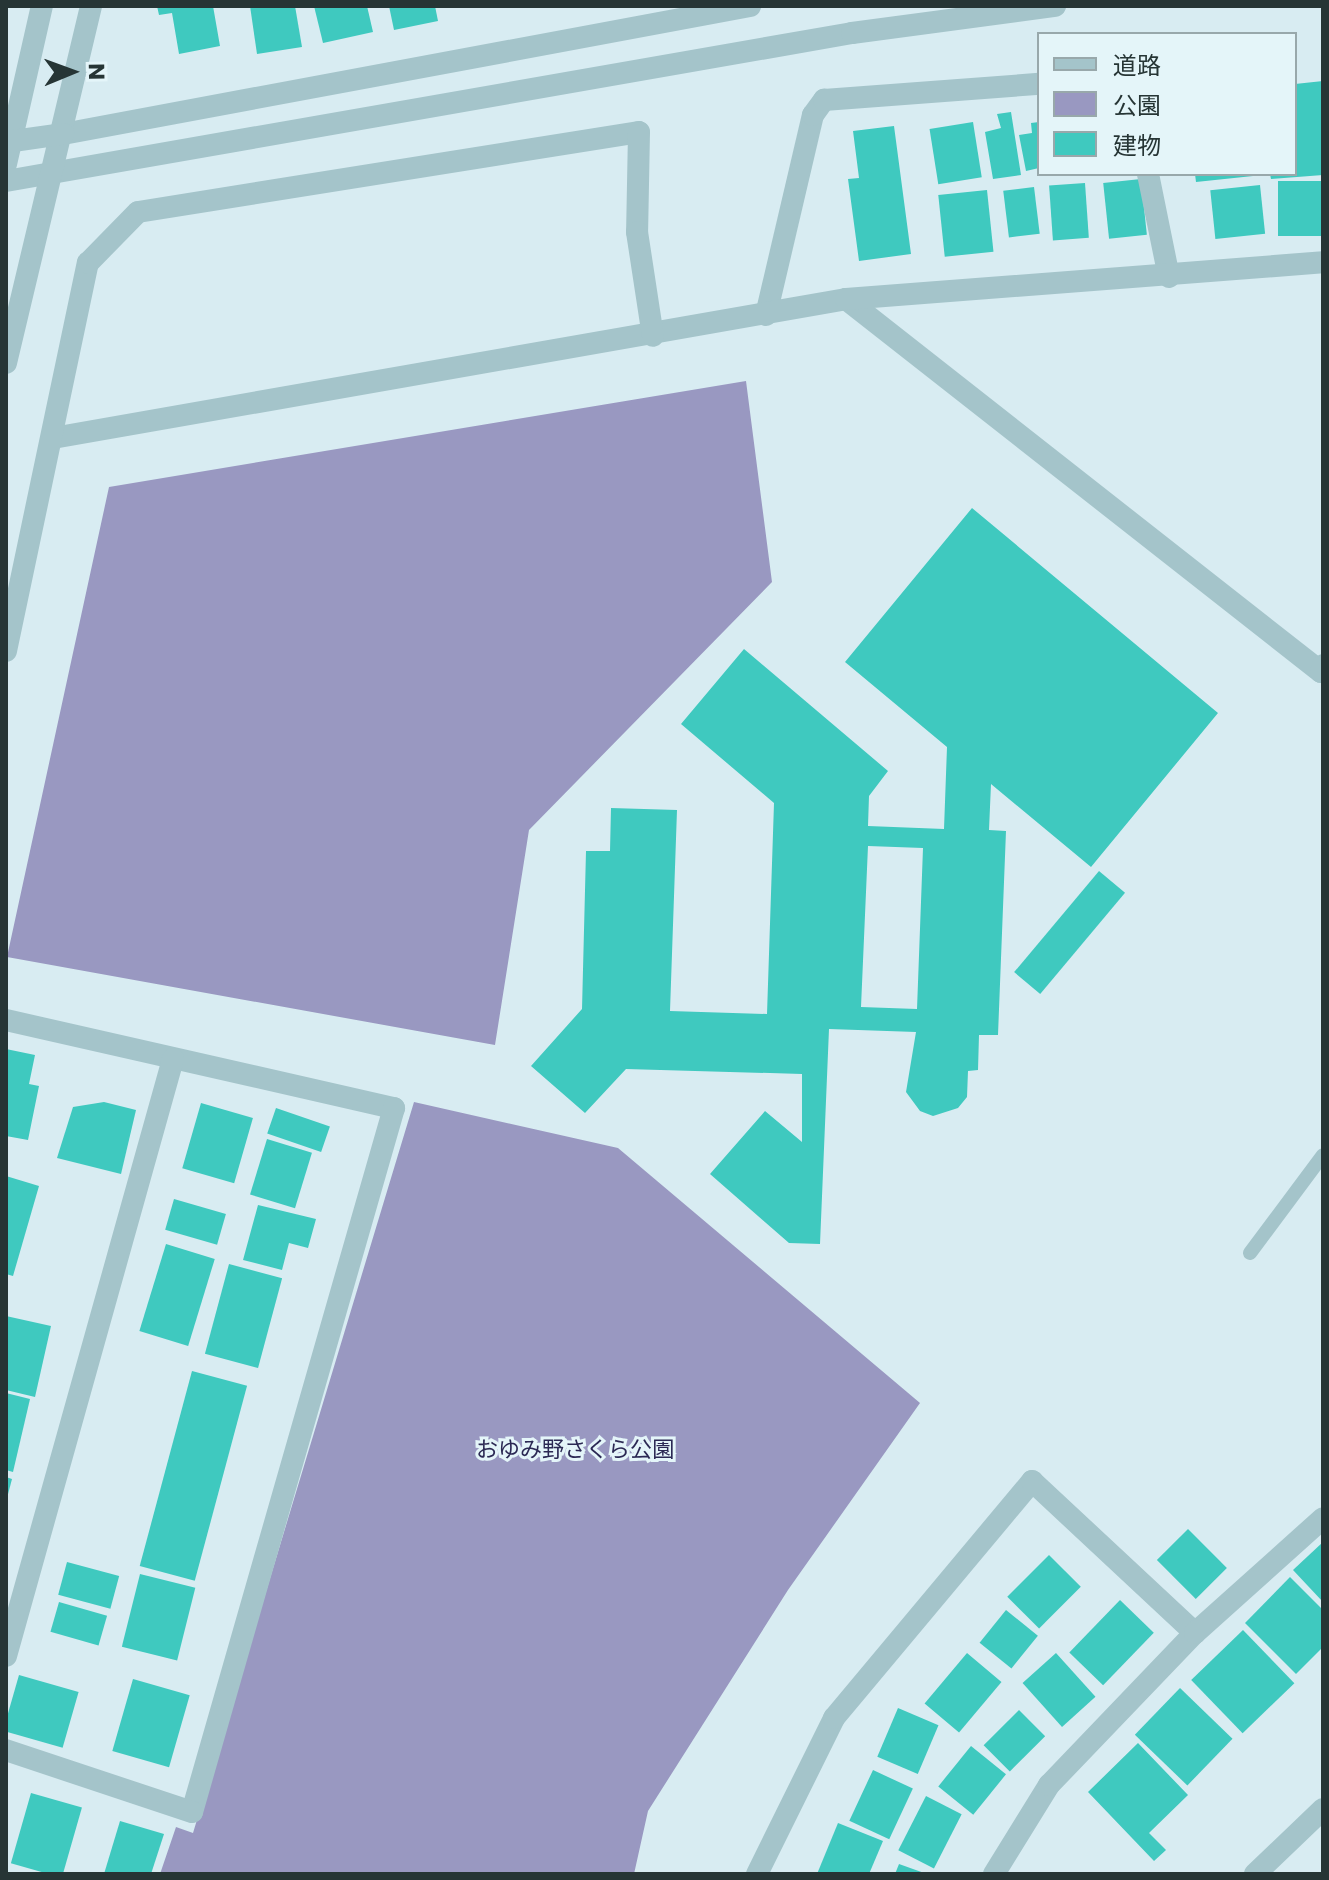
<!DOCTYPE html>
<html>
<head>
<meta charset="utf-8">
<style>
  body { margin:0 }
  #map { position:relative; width:1329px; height:1880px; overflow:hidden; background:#d8ecf2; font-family:Poppins,"Noto Sans JP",sans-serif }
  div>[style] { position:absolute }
  .green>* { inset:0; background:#9998c1 }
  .building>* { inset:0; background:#3fc9bf; transform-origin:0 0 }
  .service>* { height:14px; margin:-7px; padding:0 7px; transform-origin:7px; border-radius:7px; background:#a4c4ca }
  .minor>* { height:22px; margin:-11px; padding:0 11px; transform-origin:11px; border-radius:11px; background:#a4c4ca }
  .tertiary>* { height:22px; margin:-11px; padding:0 11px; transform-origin:11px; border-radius:11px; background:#a4c4ca }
  .tertiary-bridge>* { height:22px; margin:-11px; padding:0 11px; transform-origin:11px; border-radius:11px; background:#a4c4ca }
  span { translate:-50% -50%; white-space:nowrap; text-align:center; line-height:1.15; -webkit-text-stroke:6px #e4f5f9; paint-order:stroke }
  .park-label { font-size:22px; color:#2b2954 }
  .frame { position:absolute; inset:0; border:8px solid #263535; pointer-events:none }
  .legend { position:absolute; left:1037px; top:32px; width:260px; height:144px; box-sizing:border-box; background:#e4f5f9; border:2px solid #98a8ab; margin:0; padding:10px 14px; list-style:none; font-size:24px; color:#263535 }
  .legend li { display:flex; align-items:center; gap:16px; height:40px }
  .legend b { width:40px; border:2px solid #98a8ab }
  .north { position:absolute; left:32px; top:32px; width:80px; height:80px; -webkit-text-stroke:6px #e4f5f9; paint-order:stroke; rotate:89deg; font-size:22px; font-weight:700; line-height:32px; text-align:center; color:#263535 }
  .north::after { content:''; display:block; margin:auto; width:28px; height:36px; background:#263535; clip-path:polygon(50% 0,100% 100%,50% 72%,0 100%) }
</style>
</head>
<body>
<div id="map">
  <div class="green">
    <i style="clip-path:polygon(746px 381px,772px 582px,529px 830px,495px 1045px,7px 957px,109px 487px)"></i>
    <i style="clip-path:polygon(414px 1102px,618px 1148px,920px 1403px,788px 1590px,648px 1811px,634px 1874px,160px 1874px,176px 1827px,193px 1833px)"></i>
  </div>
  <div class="building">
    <i style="clip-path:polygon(157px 6px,213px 6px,220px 46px,179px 54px,172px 13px,159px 15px)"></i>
    <i style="clip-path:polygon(250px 6px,295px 6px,302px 47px,257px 54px)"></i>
    <i style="clip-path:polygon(314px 6px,367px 6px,373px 32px,323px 43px)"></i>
    <i style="clip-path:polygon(389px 6px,435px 6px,438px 21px,394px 30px)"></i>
    <i style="clip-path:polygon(1323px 81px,1323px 175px,1271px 179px,1270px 174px,1295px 174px,1295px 84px)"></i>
    <i style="clip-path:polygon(1011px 112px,1021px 175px,993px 179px,985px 132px,1001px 128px,997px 114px)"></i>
    <i style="left:973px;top:122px;width:56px;height:44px;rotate:81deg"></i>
    <i style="clip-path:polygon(1039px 122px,1039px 168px,1026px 171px,1019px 135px,1032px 133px,1031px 123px)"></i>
    <i style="clip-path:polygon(894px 126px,911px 254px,859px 261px,848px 179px,859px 178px,853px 131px)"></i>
    <i style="clip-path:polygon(1195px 174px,1253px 174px,1253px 176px,1196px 182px)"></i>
    <i style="left:1141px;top:179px;width:56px;height:38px;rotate:84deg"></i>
    <i style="left:1323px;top:181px;width:55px;height:45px;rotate:90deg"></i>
    <i style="left:1085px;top:183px;width:55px;height:36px;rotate:86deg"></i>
    <i style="left:1260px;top:185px;width:49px;height:50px;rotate:84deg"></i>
    <i style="left:1034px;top:187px;width:47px;height:31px;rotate:83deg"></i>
    <i style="left:987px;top:190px;width:62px;height:49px;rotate:84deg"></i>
    <i style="clip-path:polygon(evenodd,972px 508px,1218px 713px,1091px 867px,991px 784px,989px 830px,1006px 831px,998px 1035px,979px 1035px,978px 1070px,968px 1071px,967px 1097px,958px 1108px,933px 1116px,920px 1111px,906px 1092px,916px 1032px,829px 1029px,820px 1244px,789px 1243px,710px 1174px,765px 1111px,802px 1142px,802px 1074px,626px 1069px,585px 1113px,531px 1066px,582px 1009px,586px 851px,610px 851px,611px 808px,677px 810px,670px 1011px,767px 1014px,774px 803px,681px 724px,744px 649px,888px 771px,869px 796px,868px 826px,944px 829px,947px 747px,845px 662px,972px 508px,868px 846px,923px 848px,917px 1009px,861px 1007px,868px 846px)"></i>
    <i style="left:1099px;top:871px;width:34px;height:132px;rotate:40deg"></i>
    <i style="clip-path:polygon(6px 1049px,35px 1055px,29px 1084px,39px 1086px,28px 1140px,6px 1136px)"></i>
    <i style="clip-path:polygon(104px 1102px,136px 1110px,121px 1174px,57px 1158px,73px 1107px)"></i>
    <i style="left:201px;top:1103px;width:54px;height:68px;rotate:16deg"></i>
    <i style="left:276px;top:1108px;width:57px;height:27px;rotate:19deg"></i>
    <i style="left:267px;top:1139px;width:47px;height:58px;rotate:17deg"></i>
    <i style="clip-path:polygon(6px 1176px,39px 1186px,13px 1276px,6px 1274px)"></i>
    <i style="left:174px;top:1199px;width:54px;height:32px;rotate:16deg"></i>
    <i style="clip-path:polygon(258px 1205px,316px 1219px,308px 1248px,289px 1243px,282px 1270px,243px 1260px)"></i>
    <i style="left:166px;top:1244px;width:51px;height:91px;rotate:17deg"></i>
    <i style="left:229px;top:1264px;width:55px;height:93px;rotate:15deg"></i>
    <i style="clip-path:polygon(6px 1316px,51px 1326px,35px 1397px,6px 1390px)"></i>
    <i style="left:192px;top:1371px;width:57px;height:202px;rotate:15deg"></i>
    <i style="clip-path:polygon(6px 1393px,30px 1399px,13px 1472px,6px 1470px)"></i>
    <i style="clip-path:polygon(6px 1477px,12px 1479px,7px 1498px,6px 1497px)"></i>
    <i style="left:1188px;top:1529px;width:55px;height:44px;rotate:45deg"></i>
    <i style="clip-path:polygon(1323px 1542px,1323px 1602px,1293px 1570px)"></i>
    <i style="left:1049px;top:1555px;width:45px;height:59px;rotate:45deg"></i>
    <i style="left:67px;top:1562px;width:54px;height:34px;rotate:15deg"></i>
    <i style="left:140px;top:1574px;width:57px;height:75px;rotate:14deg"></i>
    <i style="clip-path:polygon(1290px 1577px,1323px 1610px,1323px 1647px,1296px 1674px,1245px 1623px)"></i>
    <i style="left:1120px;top:1600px;width:47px;height:73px;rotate:44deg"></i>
    <i style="left:59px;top:1602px;width:50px;height:31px;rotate:16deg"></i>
    <i style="left:1006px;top:1610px;width:41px;height:42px;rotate:39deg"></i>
    <i style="left:1243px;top:1630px;width:74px;height:72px;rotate:46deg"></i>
    <i style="left:967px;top:1653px;width:45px;height:66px;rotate:40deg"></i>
    <i style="left:1056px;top:1653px;width:59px;height:45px;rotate:48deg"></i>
    <i style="left:19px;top:1675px;width:62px;height:58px;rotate:16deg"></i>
    <i style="left:133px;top:1679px;width:59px;height:75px;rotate:16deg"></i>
    <i style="left:1180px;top:1688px;width:73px;height:65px;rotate:44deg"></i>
    <i style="left:898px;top:1708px;width:44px;height:53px;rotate:23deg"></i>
    <i style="left:1019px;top:1710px;width:37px;height:50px;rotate:45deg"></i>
    <i style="clip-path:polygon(1138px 1743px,1188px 1795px,1149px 1833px,1166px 1850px,1154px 1861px,1088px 1792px)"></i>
    <i style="left:971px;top:1746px;width:45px;height:52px;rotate:39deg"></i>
    <i style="left:873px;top:1770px;width:44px;height:56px;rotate:25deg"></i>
    <i style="left:31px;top:1793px;width:53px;height:73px;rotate:16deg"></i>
    <i style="left:926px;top:1796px;width:40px;height:61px;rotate:27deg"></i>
    <i style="clip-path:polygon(120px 1821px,164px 1834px,151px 1874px,104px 1874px)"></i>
    <i style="clip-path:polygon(838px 1823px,883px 1841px,869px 1874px,817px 1874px)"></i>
    <i style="clip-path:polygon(899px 1864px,927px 1874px,895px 1874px)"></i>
  </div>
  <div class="service">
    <i style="left:1250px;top:1253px;width:122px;rotate:-53.3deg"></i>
  </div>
  <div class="minor">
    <i style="left:1148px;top:174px;width:105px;rotate:78.5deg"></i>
    <i style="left:846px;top:299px;width:604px;rotate:38.14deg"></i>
    <i style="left:1321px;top:672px;width:7px;rotate:-74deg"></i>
    <i style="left:766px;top:315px;width:205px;rotate:-76.8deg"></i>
    <i style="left:813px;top:115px;width:19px;rotate:-54deg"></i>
    <i style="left:824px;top:100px;width:216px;rotate:-4.3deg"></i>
    <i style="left:53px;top:438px;width:805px;rotate:-9.94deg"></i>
    <i style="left:846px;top:299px;width:478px;rotate:-4.4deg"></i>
    <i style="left:6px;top:651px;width:397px;rotate:-78.1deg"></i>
    <i style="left:88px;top:263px;width:71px;rotate:-45.6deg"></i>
    <i style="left:138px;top:212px;width:507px;rotate:-9.07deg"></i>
    <i style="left:639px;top:132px;width:100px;rotate:91.1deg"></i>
    <i style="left:637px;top:232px;width:105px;rotate:81.3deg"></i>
    <i style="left:6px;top:1020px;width:398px;rotate:12.8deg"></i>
    <i style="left:394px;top:1108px;width:732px;rotate:106.01deg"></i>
    <i style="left:192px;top:1812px;width:196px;rotate:-161.6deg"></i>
    <i style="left:6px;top:1656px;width:620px;rotate:-74.37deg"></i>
    <i style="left:757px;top:1874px;width:174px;rotate:-63.7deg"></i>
    <i style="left:834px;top:1718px;width:309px;rotate:-50.1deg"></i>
    <i style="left:1032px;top:1481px;width:223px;rotate:43deg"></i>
    <i style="left:994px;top:1874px;width:105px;rotate:-58.3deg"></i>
    <i style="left:1049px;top:1785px;width:211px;rotate:-46.2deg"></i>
    <i style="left:1195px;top:1633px;width:172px;rotate:-41.9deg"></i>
    <i style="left:1255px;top:1874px;width:94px;rotate:-43.7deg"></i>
  </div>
  <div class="tertiary">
    <i style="left:63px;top:134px;width:699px;rotate:-10.55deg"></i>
    <i style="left:6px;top:164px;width:162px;rotate:-77.2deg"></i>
    <i style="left:6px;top:181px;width:859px;rotate:-9.92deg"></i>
    <i style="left:852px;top:33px;width:205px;rotate:-7.6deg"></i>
    <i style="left:6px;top:363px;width:367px;rotate:-76.6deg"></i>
  </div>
  <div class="tertiary-bridge">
    <i style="left:6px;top:142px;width:58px;rotate:-8deg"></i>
  </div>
  <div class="park-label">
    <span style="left:575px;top:1450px">おゆみ野さくら公園</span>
  </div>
  <div class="frame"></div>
  <ul class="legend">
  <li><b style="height:10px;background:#a4c4ca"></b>道路</li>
  <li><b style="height:22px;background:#9998c1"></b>公園</li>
  <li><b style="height:22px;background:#3fc9bf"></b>建物</li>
  </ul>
  <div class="north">N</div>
</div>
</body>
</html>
